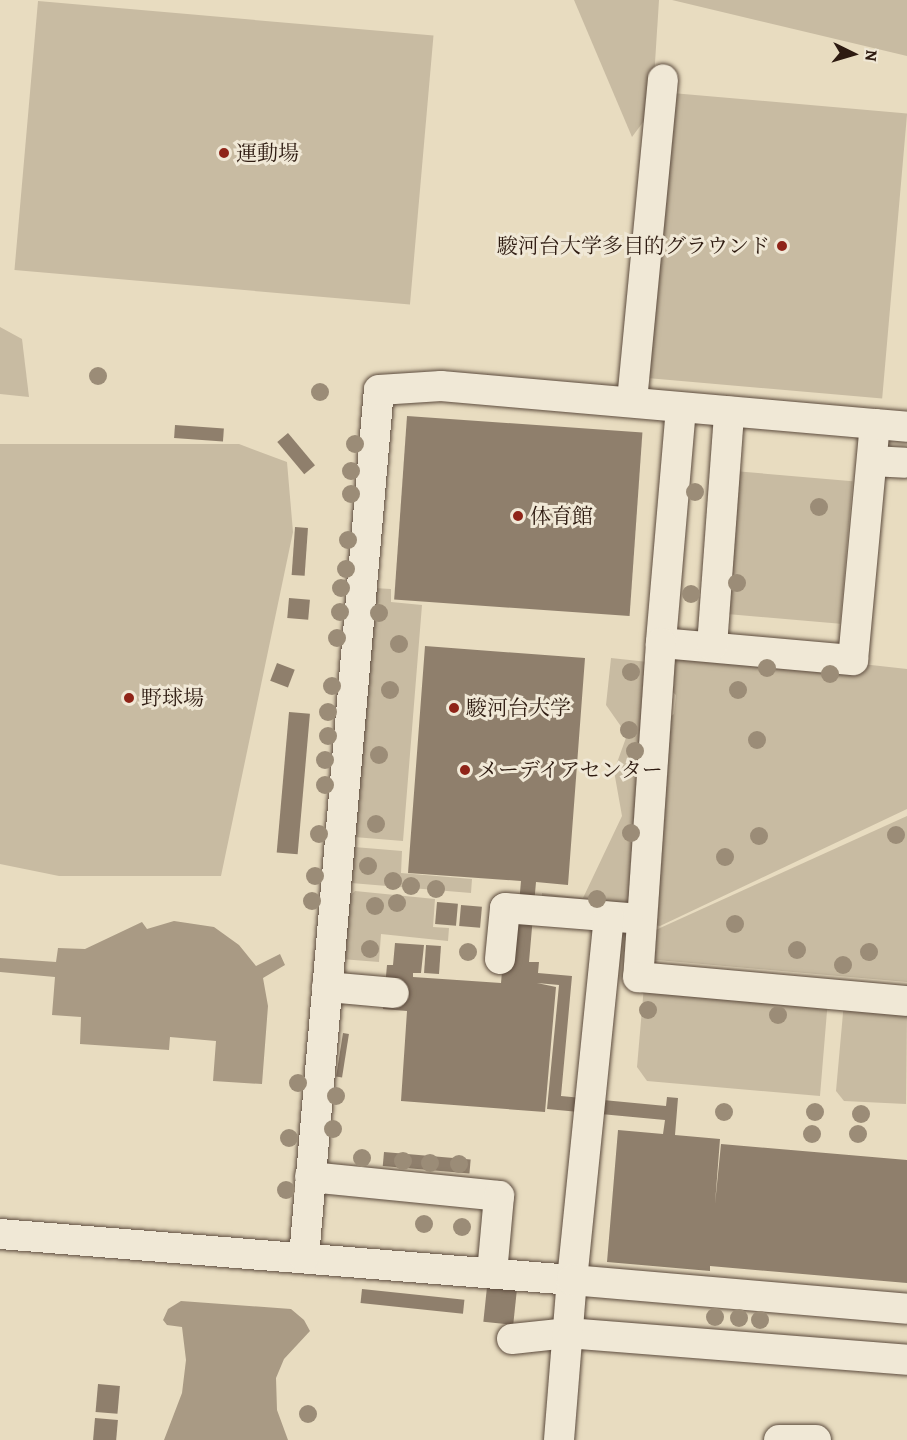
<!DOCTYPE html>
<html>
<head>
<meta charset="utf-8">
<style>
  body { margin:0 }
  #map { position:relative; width:907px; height:1440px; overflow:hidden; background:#e8dcc0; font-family:Alegreya,"Noto Serif JP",serif }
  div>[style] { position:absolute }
  .green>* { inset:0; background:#c8bba2; transform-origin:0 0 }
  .water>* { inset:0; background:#a99a84 }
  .building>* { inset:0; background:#8f7f6c; transform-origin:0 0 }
  .roads { filter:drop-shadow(0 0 2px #5c4b3d) drop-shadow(0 0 2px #5c4b3d) }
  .minor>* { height:30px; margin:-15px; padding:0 15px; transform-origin:15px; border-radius:15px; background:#f0e8d6 }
  .trees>* { width:18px; height:18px; margin:-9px; border-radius:50%; background:#9b8c77 }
  .dots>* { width:16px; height:16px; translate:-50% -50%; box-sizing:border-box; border:3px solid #f0e8d6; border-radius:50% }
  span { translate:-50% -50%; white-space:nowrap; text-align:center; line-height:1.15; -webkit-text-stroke:6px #f0e8d6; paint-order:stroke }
  .poi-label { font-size:21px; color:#2e1b11 }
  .left { translate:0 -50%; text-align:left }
  .right { translate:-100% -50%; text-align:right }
  .north { position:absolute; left:823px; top:24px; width:60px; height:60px; -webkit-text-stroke:4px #f0e8d6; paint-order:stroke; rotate:95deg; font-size:16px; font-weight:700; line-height:24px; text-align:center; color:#2e1b11 }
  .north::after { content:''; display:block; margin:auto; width:21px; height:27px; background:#2e1b11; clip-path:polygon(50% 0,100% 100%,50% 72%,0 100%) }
</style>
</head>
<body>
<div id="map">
  <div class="green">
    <i style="clip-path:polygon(574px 0,659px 0,652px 110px,632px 137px)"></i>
    <i style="clip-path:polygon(672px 0,907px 0,907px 56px)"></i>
    <i style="left:38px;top:1px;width:397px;height:270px;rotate:5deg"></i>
    <i style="left:672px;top:93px;width:236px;height:286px;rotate:5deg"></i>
    <i style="clip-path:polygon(0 327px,22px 339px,29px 397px,0 394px)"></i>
    <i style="clip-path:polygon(0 444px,239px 444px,287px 462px,293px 532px,221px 876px,59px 876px,0 864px)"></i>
    <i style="left:734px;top:471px;width:119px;height:143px;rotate:5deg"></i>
    <i style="clip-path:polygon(374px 588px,391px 589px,391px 602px,422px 605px,403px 841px,354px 837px)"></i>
    <i style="clip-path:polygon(672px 657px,844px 662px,907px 669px,907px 809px,660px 926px,647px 924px,663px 841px,666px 719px,674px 714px,676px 695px,668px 688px)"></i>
    <i style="clip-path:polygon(611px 658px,648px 662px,630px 899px,625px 910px,542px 901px,542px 893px,583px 898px,622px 816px,614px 771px,627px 735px,606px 705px)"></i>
    <i style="clip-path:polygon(907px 816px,907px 982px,646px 959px,649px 933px)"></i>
    <i style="clip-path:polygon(354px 847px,402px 851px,401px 873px,472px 879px,471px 893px,351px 883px)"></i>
    <i style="clip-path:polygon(355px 891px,435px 899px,433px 927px,449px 928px,448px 941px,381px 934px,379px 962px,341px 959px,347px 899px)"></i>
    <i style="clip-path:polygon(644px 986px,828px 999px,820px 1096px,647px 1081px,637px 1067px)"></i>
    <i style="clip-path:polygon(844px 1002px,907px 1013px,906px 1104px,844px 1101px,836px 1091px)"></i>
  </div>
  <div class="water">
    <i style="clip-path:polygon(174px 921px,214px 927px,239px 945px,256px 966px,280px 954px,285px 965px,263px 978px,268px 1006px,262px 1084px,213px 1081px,216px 1041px,170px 1037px,169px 1050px,80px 1044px,81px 1017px,52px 1015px,55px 977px,0 972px,0 958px,56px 962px,58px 948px,85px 949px,142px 922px,147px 929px)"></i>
    <i style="clip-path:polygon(181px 1301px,291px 1309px,304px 1320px,310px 1331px,284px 1359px,276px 1378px,277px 1410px,288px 1440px,164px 1440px,182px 1393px,186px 1360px,182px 1327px,167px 1325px,163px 1320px,168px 1309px)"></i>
  </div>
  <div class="building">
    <i style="left:407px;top:416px;width:236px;height:184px;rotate:4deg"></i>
    <i style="left:175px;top:425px;width:49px;height:13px;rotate:4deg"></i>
    <i style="left:288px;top:433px;width:42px;height:14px;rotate:50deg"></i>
    <i style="left:295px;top:527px;width:13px;height:48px;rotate:4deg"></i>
    <i style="left:289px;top:598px;width:21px;height:20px;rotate:5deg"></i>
    <i style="clip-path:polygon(425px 646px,585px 658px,568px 885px,536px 882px,529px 962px,539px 962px,538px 973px,572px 976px,561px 1096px,666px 1106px,667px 1097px,678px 1098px,675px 1135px,720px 1139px,715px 1204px,721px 1144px,907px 1160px,907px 1283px,710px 1266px,710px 1271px,607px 1262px,618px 1130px,663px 1134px,665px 1120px,547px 1109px,559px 985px,537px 983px,556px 987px,545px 1112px,401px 1101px,407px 1011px,383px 1009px,387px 965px,393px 965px,395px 943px,424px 945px,421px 973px,413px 973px,413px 977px,501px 983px,503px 960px,514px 961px,521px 881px,408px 873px)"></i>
    <i style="left:277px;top:663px;width:19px;height:19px;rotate:21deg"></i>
    <i style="left:289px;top:712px;width:21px;height:141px;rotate:5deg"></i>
    <i style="left:437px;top:902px;width:21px;height:22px;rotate:5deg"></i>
    <i style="left:461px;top:905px;width:21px;height:21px;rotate:5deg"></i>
    <i style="left:426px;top:945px;width:15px;height:28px;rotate:4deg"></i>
    <i style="left:343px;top:1033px;width:6px;height:44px;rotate:9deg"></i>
    <i style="left:384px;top:1152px;width:87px;height:14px;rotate:5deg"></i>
    <i style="left:487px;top:1287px;width:30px;height:35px;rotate:6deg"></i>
    <i style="left:362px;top:1289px;width:103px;height:14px;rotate:6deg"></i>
    <i style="left:98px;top:1384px;width:22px;height:28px;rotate:5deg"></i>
    <i style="left:95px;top:1418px;width:23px;height:22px;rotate:5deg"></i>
  </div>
  <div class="roads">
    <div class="minor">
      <i style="left:632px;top:401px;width:323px;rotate:-84.5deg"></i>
      <i style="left:681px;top:408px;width:236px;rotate:94.9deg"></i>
      <i style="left:661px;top:643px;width:193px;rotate:5.1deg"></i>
      <i style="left:853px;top:660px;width:237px;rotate:-84.7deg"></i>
      <i style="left:872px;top:461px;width:33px;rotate:3deg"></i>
      <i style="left:661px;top:643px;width:335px;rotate:93.9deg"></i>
      <i style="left:638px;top:977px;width:270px;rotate:5.1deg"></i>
      <i style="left:712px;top:646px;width:235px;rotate:-85.8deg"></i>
      <i style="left:500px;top:959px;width:51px;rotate:-84.4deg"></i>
      <i style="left:505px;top:908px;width:123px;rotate:4.6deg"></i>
      <i style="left:327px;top:987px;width:67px;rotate:5.1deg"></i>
      <i style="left:310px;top:1177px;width:190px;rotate:5.7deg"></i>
      <i style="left:499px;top:1196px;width:77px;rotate:95.2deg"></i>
      <i style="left:0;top:1234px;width:574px;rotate:4.6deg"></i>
      <i style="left:572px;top:1280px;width:365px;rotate:-84.2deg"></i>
      <i style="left:304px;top:1257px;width:870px;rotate:-85.06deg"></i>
      <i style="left:379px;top:390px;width:62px;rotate:-3.7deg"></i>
      <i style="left:441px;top:386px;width:468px;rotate:5deg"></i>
      <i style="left:512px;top:1339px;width:55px;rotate:-6.2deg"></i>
      <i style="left:567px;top:1333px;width:341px;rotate:4.5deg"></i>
      <i style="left:559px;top:1440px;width:161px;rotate:-85.4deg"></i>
      <i style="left:572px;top:1280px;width:336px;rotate:4.9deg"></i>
      <i style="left:779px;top:1440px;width:37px"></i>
    </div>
  </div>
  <div class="trees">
    <i style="left:98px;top:376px"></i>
    <i style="left:320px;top:392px"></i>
    <i style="left:355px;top:444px"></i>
    <i style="left:351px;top:471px"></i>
    <i style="left:695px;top:492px"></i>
    <i style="left:351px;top:494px"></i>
    <i style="left:819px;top:507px"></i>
    <i style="left:348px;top:540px"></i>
    <i style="left:346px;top:569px"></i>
    <i style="left:737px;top:583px"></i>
    <i style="left:341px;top:588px"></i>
    <i style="left:691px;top:594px"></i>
    <i style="left:340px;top:612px"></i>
    <i style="left:379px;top:613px"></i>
    <i style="left:337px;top:638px"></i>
    <i style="left:399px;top:644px"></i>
    <i style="left:767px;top:668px"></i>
    <i style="left:631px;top:672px"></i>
    <i style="left:830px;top:674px"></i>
    <i style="left:332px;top:686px"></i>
    <i style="left:390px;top:690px"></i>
    <i style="left:738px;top:690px"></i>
    <i style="left:328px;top:712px"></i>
    <i style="left:629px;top:730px"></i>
    <i style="left:328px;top:736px"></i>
    <i style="left:757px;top:740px"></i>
    <i style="left:635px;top:751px"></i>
    <i style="left:379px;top:755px"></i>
    <i style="left:325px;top:760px"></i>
    <i style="left:325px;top:785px"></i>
    <i style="left:376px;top:824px"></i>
    <i style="left:631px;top:833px"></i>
    <i style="left:319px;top:834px"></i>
    <i style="left:896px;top:835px"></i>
    <i style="left:759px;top:836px"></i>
    <i style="left:725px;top:857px"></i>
    <i style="left:368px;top:866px"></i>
    <i style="left:315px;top:876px"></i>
    <i style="left:393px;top:881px"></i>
    <i style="left:411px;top:886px"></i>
    <i style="left:436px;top:889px"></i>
    <i style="left:597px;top:899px"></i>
    <i style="left:312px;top:901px"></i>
    <i style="left:397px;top:903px"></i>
    <i style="left:375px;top:906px"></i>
    <i style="left:735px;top:924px"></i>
    <i style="left:370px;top:949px"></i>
    <i style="left:797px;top:950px"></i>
    <i style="left:468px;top:952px"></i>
    <i style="left:869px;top:952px"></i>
    <i style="left:843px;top:965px"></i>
    <i style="left:648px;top:1010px"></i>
    <i style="left:778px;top:1015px"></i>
    <i style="left:298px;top:1083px"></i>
    <i style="left:336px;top:1096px"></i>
    <i style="left:724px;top:1112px"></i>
    <i style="left:815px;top:1112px"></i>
    <i style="left:861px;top:1114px"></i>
    <i style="left:333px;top:1129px"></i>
    <i style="left:812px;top:1134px"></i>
    <i style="left:858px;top:1134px"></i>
    <i style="left:289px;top:1138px"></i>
    <i style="left:362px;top:1158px"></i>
    <i style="left:403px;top:1161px"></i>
    <i style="left:430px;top:1163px"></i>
    <i style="left:459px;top:1164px"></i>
    <i style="left:286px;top:1190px"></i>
    <i style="left:424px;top:1224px"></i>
    <i style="left:462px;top:1227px"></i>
    <i style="left:715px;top:1317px"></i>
    <i style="left:739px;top:1318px"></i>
    <i style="left:760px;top:1320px"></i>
    <i style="left:308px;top:1414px"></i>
  </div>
  <div class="dots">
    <i style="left:224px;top:153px;background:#8f2418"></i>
    <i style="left:782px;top:246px;background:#8f2418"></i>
    <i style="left:518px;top:516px;background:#8f2418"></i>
    <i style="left:129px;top:698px;background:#8f2418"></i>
    <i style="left:454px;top:708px;background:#8f2418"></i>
    <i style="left:465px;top:770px;background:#8f2418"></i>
  </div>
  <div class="poi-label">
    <span class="left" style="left:236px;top:153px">運動場</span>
    <span class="right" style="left:770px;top:246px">駿河台大学多目的グラウンド</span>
    <span class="left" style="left:530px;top:516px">体育館</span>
    <span class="left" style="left:141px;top:698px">野球場</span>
    <span class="left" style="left:466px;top:708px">駿河台大学</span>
    <span class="left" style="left:477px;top:770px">メーデイアセンター</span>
  </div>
  <div class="north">N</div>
</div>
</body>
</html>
